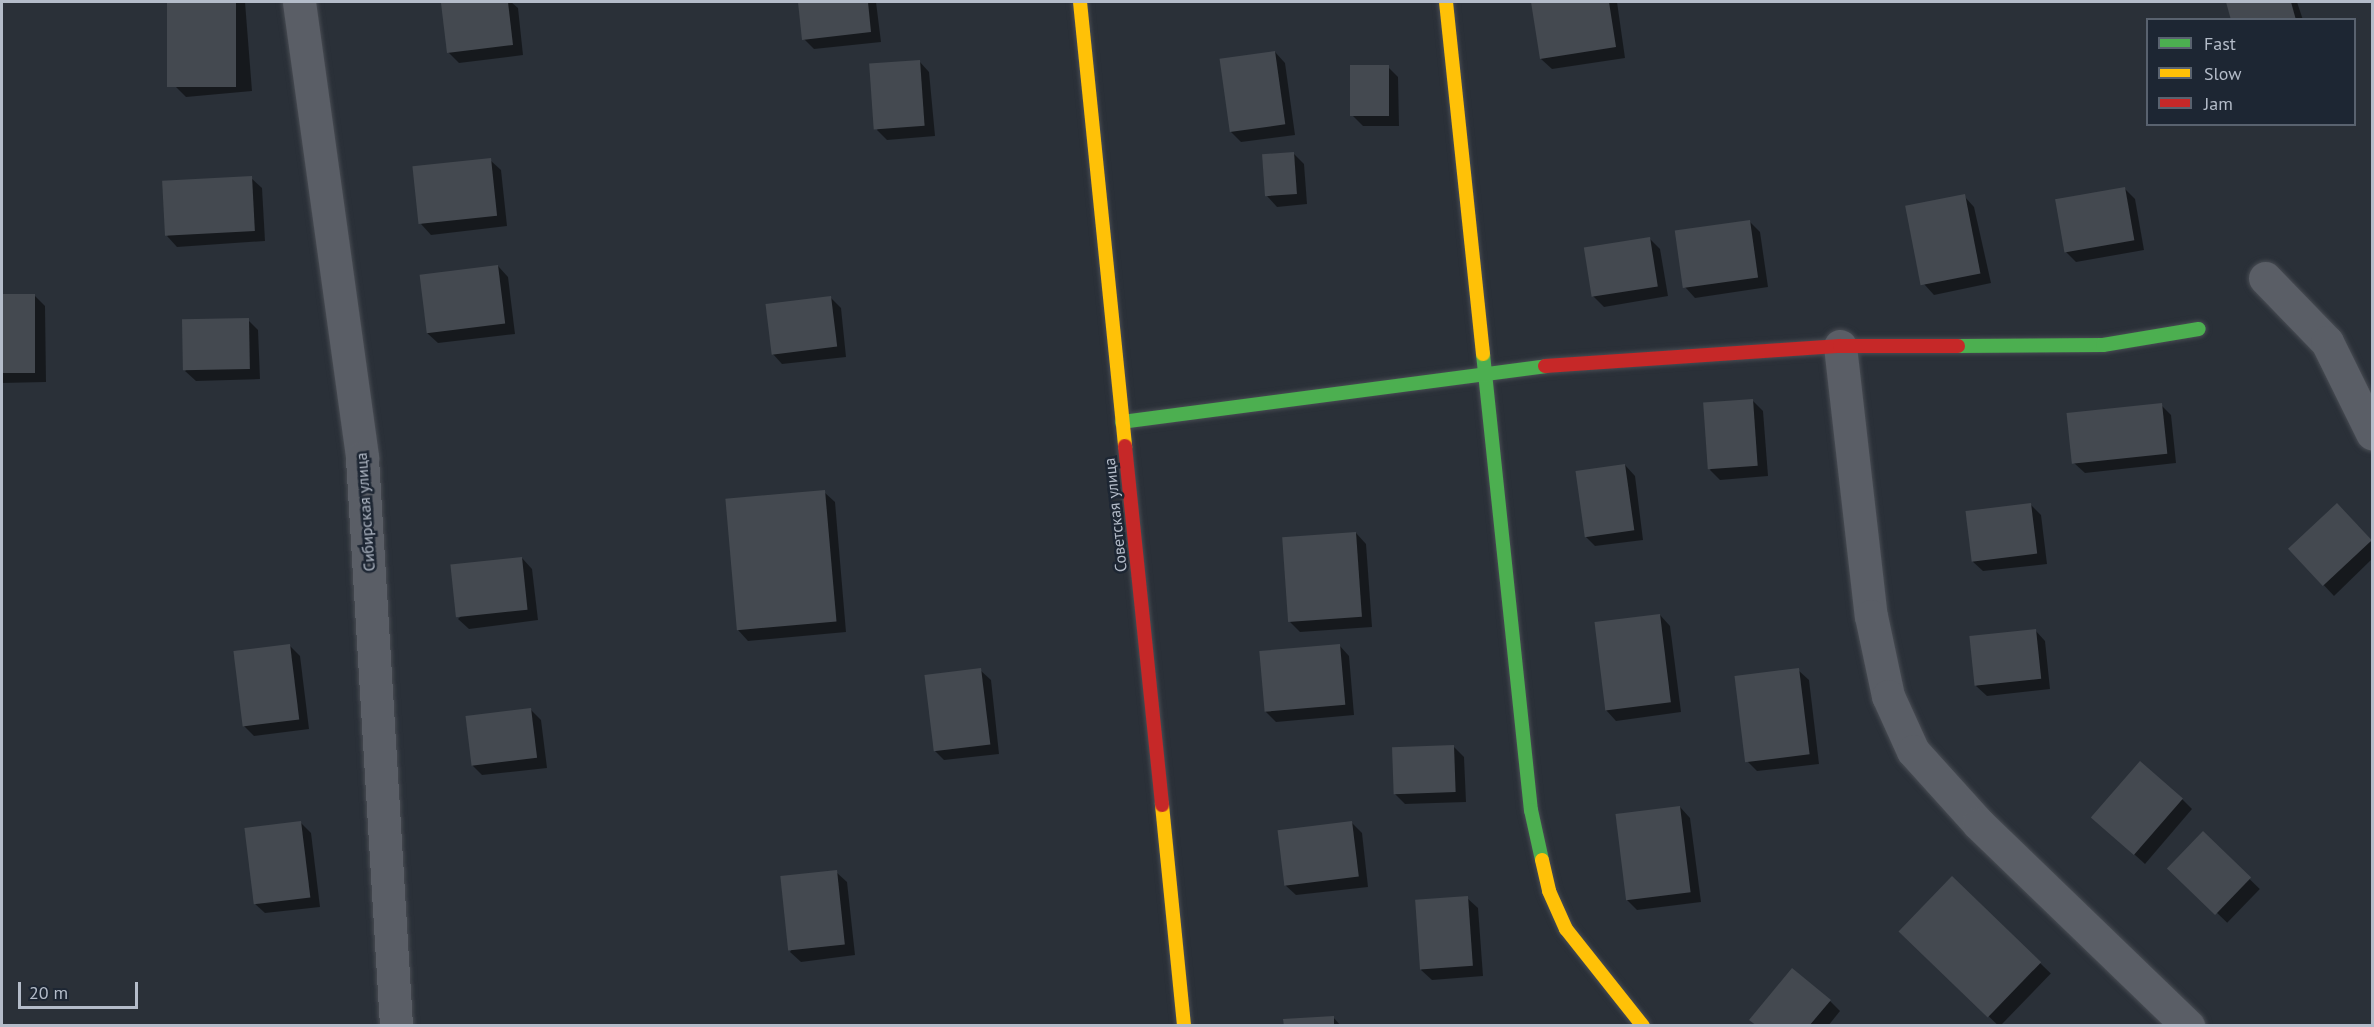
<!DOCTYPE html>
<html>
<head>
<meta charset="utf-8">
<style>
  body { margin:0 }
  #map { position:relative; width:2374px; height:1027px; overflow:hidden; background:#2a3038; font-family:"PT Sans",sans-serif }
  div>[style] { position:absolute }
  .shadow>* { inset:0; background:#0007; transform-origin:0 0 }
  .building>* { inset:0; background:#444950; transform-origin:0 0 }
  .roads { filter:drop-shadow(0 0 2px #484c53) drop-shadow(0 0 2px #484c53) }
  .street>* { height:33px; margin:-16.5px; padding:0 16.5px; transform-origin:16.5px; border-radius:16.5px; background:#5a5e66 }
  .fast>* { height:14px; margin:-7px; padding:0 7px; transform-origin:7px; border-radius:7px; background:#4caf50 }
  .slow>* { height:14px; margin:-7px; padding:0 7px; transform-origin:7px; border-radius:7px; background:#ffc107 }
  .jam>* { height:14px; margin:-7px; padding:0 7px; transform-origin:7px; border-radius:7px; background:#c62828 }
  span { translate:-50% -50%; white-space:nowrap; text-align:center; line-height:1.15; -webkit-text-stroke:5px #1d2633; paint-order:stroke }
  .street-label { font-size:16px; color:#b4bcc9 }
  .frame { position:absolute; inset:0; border:3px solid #b4bcc9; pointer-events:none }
  .legend { position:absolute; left:2146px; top:18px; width:210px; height:108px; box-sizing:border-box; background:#1d2633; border:2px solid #59626f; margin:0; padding:8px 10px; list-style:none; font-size:18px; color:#b4bcc9 }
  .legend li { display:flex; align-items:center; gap:12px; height:30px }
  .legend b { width:30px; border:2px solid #59626f }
  .scale { position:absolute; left:18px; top:982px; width:120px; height:27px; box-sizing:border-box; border:3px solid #b4bcc9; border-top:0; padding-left:8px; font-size:18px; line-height:21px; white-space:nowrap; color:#b4bcc9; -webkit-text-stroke:4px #1d2633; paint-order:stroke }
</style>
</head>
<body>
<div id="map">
  <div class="shadow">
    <i style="clip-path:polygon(168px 2px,245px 2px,252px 91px,186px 97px,175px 86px)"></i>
    <i style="clip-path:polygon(468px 2px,511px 2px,518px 8px,523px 55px,459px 63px,448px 52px,443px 4px)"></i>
    <i style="clip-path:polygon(799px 2px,876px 2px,881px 42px,814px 49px,804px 39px)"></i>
    <i style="clip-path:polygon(1617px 2px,1625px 58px,1552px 69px,1541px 59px,1533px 3px)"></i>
    <i style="clip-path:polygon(2227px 2px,2297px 2px,2303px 20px,2233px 20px)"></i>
    <i style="clip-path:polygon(1275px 52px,1285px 63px,1295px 135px,1241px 142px,1230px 131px)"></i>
    <i style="clip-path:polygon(919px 61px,929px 72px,935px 136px,887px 140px,877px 130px)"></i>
    <i style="clip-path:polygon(1388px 67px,1398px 77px,1399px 126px,1363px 126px,1353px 116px)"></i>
    <i style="clip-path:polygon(1293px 153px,1304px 164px,1307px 204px,1277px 207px,1267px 196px)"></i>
    <i style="clip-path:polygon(490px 160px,501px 170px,507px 226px,431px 235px,421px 224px)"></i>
    <i style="clip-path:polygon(251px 178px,262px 188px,265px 241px,177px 247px,167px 236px)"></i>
    <i style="clip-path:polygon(2124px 188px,2135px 199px,2144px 250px,2076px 262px,2066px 252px)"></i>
    <i style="clip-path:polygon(1964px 196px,1974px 207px,1991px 283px,1934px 295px,1924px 284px)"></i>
    <i style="clip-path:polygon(1750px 222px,1760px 232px,1768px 287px,1695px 298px,1685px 287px)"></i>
    <i style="clip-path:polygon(1649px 238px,1660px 249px,1668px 296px,1604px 307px,1593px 296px)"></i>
    <i style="clip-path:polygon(498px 266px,508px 277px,515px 334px,438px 343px,427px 333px)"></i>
    <i style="clip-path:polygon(34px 295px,45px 306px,46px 382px,2px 383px,2px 296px)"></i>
    <i style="clip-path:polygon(831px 298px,841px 308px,846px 357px,782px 364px,772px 353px)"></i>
    <i style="clip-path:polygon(248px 320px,258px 330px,260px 379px,196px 381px,185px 371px)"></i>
    <i style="clip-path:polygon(1753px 401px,1763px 411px,1768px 476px,1720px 480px,1710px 470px)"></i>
    <i style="clip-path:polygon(2161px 405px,2171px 415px,2176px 463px,2085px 473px,2074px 463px)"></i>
    <i style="clip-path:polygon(1625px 465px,1635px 476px,1643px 540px,1595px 546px,1585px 536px)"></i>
    <i style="clip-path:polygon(824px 492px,835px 502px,846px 632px,748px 641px,738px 630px)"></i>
    <i style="clip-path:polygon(2031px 505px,2041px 515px,2047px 564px,1983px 571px,1972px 561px)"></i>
    <i style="clip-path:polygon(2347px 516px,2372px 543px,2372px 559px,2334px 596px,2290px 549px)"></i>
    <i style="clip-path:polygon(1356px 533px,1366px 544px,1372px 627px,1300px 632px,1290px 622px)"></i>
    <i style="clip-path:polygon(522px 558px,532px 569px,538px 620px,469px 629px,458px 619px)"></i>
    <i style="clip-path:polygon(1660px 615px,1670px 626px,1681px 712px,1616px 721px,1606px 710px)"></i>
    <i style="clip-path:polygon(2035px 630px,2045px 641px,2050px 689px,1987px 696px,1976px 686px)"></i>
    <i style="clip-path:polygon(1339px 645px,1349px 656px,1354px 715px,1276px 722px,1265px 711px)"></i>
    <i style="clip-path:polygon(290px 646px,300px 656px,309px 729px,254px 736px,244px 726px)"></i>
    <i style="clip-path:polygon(980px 670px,991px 680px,999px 754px,944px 760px,934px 750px)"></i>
    <i style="clip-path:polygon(1798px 670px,1809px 680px,1819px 764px,1757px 771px,1747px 761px)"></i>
    <i style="clip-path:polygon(531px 710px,541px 720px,547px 768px,482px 775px,472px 765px)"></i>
    <i style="clip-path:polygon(1454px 747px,1464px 757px,1466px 802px,1405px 804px,1395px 794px)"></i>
    <i style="clip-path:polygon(2182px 799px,2192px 809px,2145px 864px,2094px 818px)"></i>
    <i style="clip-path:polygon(1680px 807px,1690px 818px,1701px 902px,1637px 910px,1627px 900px)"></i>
    <i style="clip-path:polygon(301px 823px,311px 833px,320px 907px,265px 913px,254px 903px)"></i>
    <i style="clip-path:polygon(1352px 823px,1362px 833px,1368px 887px,1296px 895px,1285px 885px)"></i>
    <i style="left:2203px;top:834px;width:79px;height:47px;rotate:44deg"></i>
    <i style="clip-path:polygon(836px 872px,847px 882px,855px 955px,801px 962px,790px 952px)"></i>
    <i style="left:1953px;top:879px;width:136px;height:74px;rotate:44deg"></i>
    <i style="clip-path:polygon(1467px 898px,1478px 908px,1483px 976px,1432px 980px,1421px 970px)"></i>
    <i style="clip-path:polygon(1830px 1001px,1840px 1011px,1828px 1026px,1757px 1026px)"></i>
    <i style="clip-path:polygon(1333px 1017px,1341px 1026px,1285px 1026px)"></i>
  </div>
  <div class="building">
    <i style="left:167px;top:2px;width:69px;height:85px"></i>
    <i style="clip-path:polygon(508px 2px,513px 45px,447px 53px,441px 3px)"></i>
    <i style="clip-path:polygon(798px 2px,868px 2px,871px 32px,802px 40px)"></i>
    <i style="clip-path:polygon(1531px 2px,1609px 2px,1616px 47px,1540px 59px)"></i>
    <i style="clip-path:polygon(2226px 2px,2291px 2px,2296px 20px,2231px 20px)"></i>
    <i style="left:1275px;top:51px;width:74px;height:56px;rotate:82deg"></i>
    <i style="left:920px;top:60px;width:66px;height:51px;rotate:86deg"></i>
    <i style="left:1389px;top:65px;width:51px;height:39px;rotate:90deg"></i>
    <i style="left:1294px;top:152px;width:42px;height:32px;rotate:86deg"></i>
    <i style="left:491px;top:158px;width:58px;height:79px;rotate:84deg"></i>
    <i style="left:252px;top:176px;width:55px;height:90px;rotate:87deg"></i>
    <i style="left:2125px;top:187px;width:54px;height:71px;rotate:80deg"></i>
    <i style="left:1965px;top:194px;width:81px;height:61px;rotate:79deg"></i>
    <i style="left:1750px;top:220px;width:58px;height:76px;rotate:82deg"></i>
    <i style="left:1650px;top:237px;width:50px;height:67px;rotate:81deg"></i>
    <i style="left:498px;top:265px;width:59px;height:79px;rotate:83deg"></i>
    <i style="left:2px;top:294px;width:33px;height:79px"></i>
    <i style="left:831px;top:296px;width:51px;height:66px;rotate:83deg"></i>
    <i style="left:249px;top:318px;width:51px;height:67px;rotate:89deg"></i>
    <i style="left:1753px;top:399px;width:67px;height:50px;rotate:86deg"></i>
    <i style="left:2162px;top:403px;width:51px;height:96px;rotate:84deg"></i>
    <i style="left:1625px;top:464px;width:67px;height:50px;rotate:82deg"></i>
    <i style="left:825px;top:490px;width:132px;height:100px;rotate:85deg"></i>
    <i style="left:2031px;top:503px;width:51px;height:66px;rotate:83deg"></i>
    <i style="left:2337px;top:503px;width:51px;height:67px;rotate:47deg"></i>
    <i style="left:1356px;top:532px;width:85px;height:74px;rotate:86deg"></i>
    <i style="left:522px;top:557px;width:53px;height:72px;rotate:84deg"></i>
    <i style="left:1660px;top:614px;width:89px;height:66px;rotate:83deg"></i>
    <i style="left:2036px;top:629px;width:50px;height:67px;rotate:84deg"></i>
    <i style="left:290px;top:644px;width:76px;height:57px;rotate:83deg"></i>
    <i style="left:1340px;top:644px;width:61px;height:81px;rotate:85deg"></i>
    <i style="left:981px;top:668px;width:77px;height:57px;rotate:83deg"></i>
    <i style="left:1799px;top:668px;width:87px;height:65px;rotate:83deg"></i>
    <i style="left:531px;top:708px;width:50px;height:66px;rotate:83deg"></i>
    <i style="left:1454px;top:745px;width:47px;height:62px;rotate:88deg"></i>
    <i style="left:2140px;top:761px;width:57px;height:75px;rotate:41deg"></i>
    <i style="left:1680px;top:806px;width:87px;height:65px;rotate:83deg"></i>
    <i style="left:301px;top:821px;width:77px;height:57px;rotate:83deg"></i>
    <i style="left:1352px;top:821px;width:56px;height:75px;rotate:83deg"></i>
    <i style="left:2203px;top:831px;width:67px;height:52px;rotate:44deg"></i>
    <i style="left:837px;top:870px;width:75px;height:57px;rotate:84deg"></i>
    <i style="left:1952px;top:876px;width:124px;height:77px;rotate:44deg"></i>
    <i style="left:1468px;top:896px;width:70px;height:53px;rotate:86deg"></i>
    <i style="clip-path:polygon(1792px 968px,1831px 1000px,1809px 1026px,1757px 1026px,1749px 1020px)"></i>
    <i style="clip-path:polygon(1334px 1016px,1334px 1026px,1284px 1026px,1283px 1019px)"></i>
  </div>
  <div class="roads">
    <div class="street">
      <i style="left:299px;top:2px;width:460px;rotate:82.1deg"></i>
      <i style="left:362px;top:458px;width:569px;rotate:86.57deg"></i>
      <i style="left:2265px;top:278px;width:89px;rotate:45.9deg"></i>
      <i style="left:2327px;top:342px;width:102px;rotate:63.7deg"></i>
      <i style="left:1840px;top:346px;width:272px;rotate:83.5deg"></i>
      <i style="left:1871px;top:616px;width:82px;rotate:78deg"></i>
      <i style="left:1888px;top:696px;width:60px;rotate:65.6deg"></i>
      <i style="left:1913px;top:751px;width:98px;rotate:47.9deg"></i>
      <i style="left:1979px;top:824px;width:291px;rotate:44deg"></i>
    </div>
    <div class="fast">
      <i style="left:1958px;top:346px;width:145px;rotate:-0.4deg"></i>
      <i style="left:2103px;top:345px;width:97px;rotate:-9.5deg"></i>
      <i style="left:1483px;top:354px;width:459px;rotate:84deg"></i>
      <i style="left:1531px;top:810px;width:51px;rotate:77.6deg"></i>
      <i style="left:1122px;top:422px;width:427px;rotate:-7.5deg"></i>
    </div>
    <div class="slow">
      <i style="left:1080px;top:2px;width:446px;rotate:84.2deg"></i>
      <i style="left:1446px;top:2px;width:354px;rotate:84deg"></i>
      <i style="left:1162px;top:805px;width:222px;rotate:84.3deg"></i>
      <i style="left:1542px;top:860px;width:32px;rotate:77deg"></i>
      <i style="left:1549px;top:891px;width:42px;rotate:65.9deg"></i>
      <i style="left:1566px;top:929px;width:124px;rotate:51.6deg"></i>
    </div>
    <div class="jam">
      <i style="left:1545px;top:366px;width:296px;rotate:-3.9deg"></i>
      <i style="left:1840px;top:346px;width:118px"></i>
      <i style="left:1125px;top:446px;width:361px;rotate:84.1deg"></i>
    </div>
  </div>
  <div class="street-label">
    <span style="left:365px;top:512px;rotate:-94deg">Сибирская улица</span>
    <span style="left:1115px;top:515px;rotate:-96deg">Советская улица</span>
  </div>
  <div class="frame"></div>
  <ul class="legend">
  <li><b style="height:8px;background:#4caf50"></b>Fast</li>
  <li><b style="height:8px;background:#ffc107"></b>Slow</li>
  <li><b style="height:8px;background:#c62828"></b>Jam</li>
  </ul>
  <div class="scale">20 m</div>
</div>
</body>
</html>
